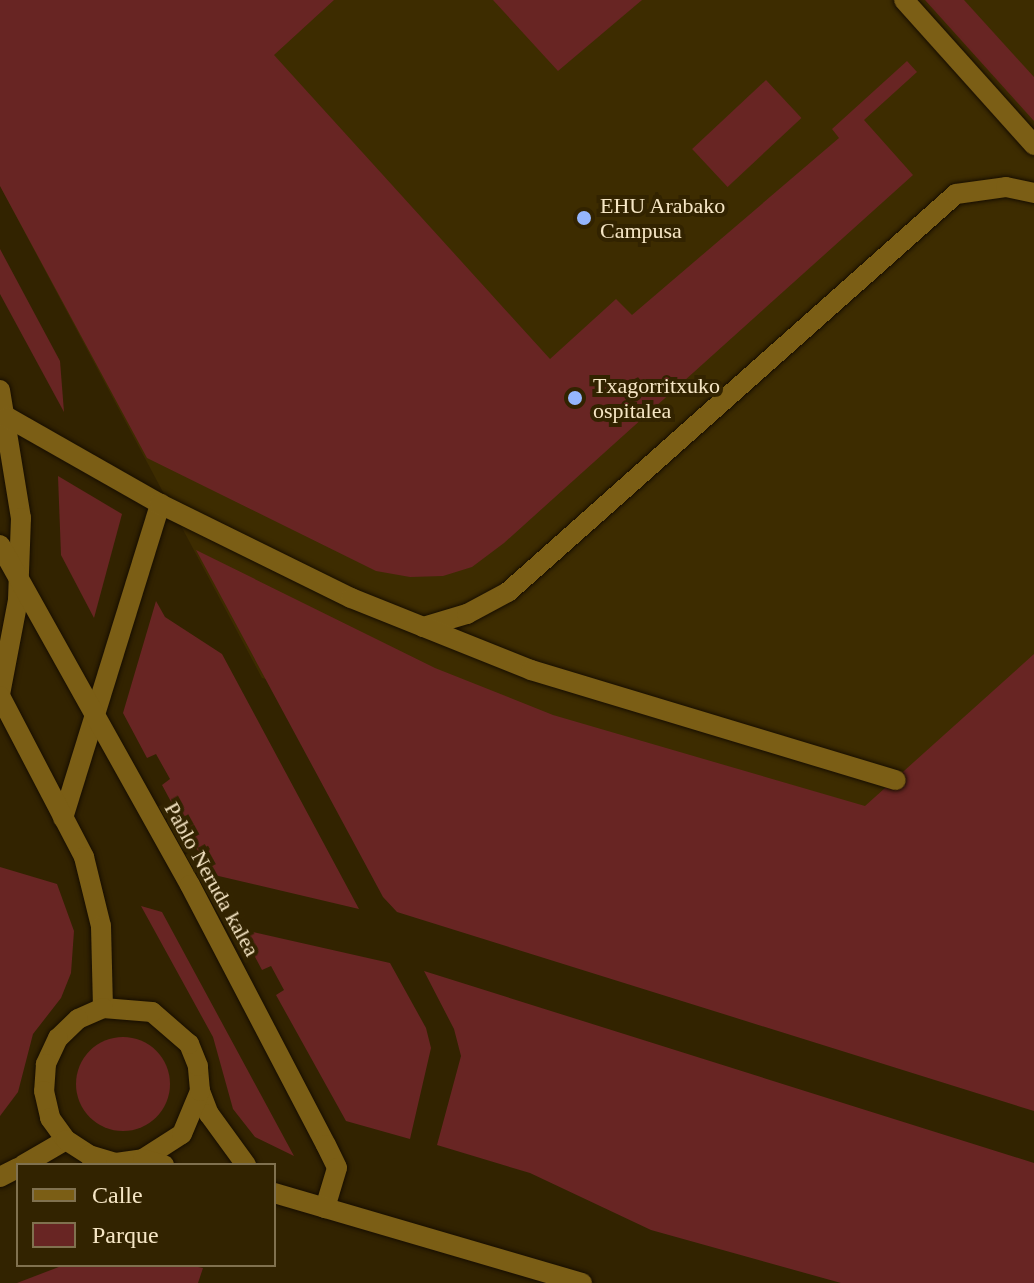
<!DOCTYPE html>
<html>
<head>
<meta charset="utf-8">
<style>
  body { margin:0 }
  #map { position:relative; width:1034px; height:1283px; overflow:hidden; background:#322300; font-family:Georgia,serif }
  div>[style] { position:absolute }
  .built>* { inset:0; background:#3d2c00 }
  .green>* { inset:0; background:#682523; transform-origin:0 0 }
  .round { border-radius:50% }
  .roads { filter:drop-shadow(0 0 2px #160d00) drop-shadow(0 0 2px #160d00) }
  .service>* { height:20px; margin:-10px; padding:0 10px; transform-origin:10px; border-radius:10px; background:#7b5e15 }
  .pedestrian>* { height:20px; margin:-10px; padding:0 10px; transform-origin:10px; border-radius:10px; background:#7b5e15 }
  .minor>* { height:20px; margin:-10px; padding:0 10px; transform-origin:10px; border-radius:10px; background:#7b5e15 }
  .dots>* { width:22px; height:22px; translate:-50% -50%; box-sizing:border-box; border:4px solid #322300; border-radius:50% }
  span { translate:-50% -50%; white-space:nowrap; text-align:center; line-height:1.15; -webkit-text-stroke:8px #322300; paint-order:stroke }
  .poi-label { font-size:22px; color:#f6e6c5 }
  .left { translate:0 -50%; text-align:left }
  .street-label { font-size:22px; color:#f6e6c5 }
  .legend { position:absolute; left:16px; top:1163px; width:260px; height:104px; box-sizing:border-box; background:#322300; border:2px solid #80714f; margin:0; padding:10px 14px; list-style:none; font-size:24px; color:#f6e6c5 }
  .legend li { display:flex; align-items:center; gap:16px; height:40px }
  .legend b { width:40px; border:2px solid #80714f }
</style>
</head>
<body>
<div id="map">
  <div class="built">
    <i style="clip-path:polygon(0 0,1034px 0,1034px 888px,262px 678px,0 186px)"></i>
  </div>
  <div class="green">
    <i style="clip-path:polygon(0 0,334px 0,274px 55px,550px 359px,616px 299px,632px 315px,839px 138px,832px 129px,907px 61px,917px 72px,864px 120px,913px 175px,504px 543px,472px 567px,443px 576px,410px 577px,376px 571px,147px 458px,0 186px)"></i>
    <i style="clip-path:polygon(493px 0,642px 0,558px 71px)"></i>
    <i style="clip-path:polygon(925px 0,964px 0,1034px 77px,1034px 121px)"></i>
    <i style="left:766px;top:80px;width:52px;height:101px;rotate:47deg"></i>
    <i style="clip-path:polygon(0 249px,60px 361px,64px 412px,0 294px)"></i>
    <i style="clip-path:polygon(58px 476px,122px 514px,94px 618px,61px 555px)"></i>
    <i style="clip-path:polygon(196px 550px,435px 668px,553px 715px,865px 806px,1034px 654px,1034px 1111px,397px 912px,383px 897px)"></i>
    <i style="clip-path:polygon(156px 601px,165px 617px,222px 654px,359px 909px,210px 874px,162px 785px,170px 779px,156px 754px,147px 758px,123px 713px)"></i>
    <i style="clip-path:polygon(0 867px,57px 884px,74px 931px,71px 973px,61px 998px,33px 1034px,18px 1092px,0 1116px)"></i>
    <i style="clip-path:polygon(141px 906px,162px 912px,294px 1156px,255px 1137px,233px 1109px,213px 1037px)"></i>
    <i style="clip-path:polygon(240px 929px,390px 963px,426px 1028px,431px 1048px,410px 1139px,346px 1121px,276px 995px,284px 990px,271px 966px,262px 970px)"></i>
    <i style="clip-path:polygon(424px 971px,1034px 1163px,1034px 1283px,841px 1283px,651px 1230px,530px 1173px,437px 1145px,461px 1056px,454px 1029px)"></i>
    <i class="round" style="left:76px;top:1037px;width:94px;height:94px"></i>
    <i style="clip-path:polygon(64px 1265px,188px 1265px,203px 1268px,198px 1283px,17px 1283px)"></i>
  </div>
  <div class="roads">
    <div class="service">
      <i style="left:904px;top:0;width:195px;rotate:48.1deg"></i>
      <i style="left:0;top:390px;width:130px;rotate:80.7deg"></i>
      <i style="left:21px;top:518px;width:82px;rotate:92.1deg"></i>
      <i style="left:18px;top:600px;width:96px;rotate:100.8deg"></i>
      <i style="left:7px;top:417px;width:176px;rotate:29.6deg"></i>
      <i style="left:423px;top:627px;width:46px;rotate:-16.5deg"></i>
      <i style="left:467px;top:614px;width:47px;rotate:-28.2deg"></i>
      <i style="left:508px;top:592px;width:599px;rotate:-41.62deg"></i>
      <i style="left:956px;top:194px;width:50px;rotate:-8deg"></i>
      <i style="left:1006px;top:187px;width:29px;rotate:12deg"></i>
      <i style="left:63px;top:818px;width:329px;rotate:-72.8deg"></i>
      <i style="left:160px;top:504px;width:213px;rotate:26.2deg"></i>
      <i style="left:351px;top:598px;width:194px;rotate:21.8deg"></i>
      <i style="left:531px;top:670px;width:381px;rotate:16.8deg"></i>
      <i style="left:23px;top:1165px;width:50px;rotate:-30.2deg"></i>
      <i style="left:0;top:1177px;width:20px;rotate:-27deg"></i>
    </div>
    <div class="pedestrian">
      <i style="left:0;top:545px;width:389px;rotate:60.8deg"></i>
      <i style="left:190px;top:885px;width:293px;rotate:62.4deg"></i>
      <i style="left:326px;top:1145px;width:25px;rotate:64deg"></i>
      <i style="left:337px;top:1168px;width:42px;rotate:106.7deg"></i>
    </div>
    <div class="minor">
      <i style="left:0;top:696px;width:182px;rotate:62.4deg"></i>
      <i style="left:84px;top:857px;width:71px;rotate:76.2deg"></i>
      <i style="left:101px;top:926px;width:82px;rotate:88.6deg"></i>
      <i style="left:200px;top:1091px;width:25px;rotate:69deg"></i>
      <i style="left:209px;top:1114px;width:63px;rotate:54deg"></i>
      <i style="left:143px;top:1159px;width:46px;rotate:-32.7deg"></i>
      <i style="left:182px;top:1134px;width:47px;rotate:-67.3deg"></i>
      <i style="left:200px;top:1091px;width:25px;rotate:-95deg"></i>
      <i style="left:198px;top:1066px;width:24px;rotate:-112deg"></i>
      <i style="left:189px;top:1044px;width:49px;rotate:-139.1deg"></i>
      <i style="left:152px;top:1012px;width:49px;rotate:-175.3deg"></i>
      <i style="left:103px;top:1008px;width:27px;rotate:156deg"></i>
      <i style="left:78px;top:1019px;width:28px;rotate:136deg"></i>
      <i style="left:58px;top:1038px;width:29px;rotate:115deg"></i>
      <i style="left:46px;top:1064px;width:27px;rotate:94deg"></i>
      <i style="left:44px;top:1091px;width:28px;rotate:77deg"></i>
      <i style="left:50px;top:1118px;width:27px;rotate:54deg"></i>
      <i style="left:66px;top:1140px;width:27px;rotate:33deg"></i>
      <i style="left:89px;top:1155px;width:28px;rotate:17deg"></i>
      <i style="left:116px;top:1163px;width:27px;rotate:-8deg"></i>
      <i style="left:143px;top:1159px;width:22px;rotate:16deg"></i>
      <i style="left:274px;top:1193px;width:321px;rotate:16.3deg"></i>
    </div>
  </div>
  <div class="dots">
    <i style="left:584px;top:218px;background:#95b6fd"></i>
    <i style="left:575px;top:398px;background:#95b6fd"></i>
  </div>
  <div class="poi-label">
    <span class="left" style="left:600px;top:218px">EHU Arabako<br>Campusa</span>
    <span class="left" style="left:593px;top:398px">Txagorritxuko<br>ospitalea</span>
  </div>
  <div class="street-label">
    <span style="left:212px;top:879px;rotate:61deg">Pablo Neruda kalea</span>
  </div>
  <ul class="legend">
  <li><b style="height:10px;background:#7b5e15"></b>Calle</li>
  <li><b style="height:22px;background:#682523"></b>Parque</li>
  </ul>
</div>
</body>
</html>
